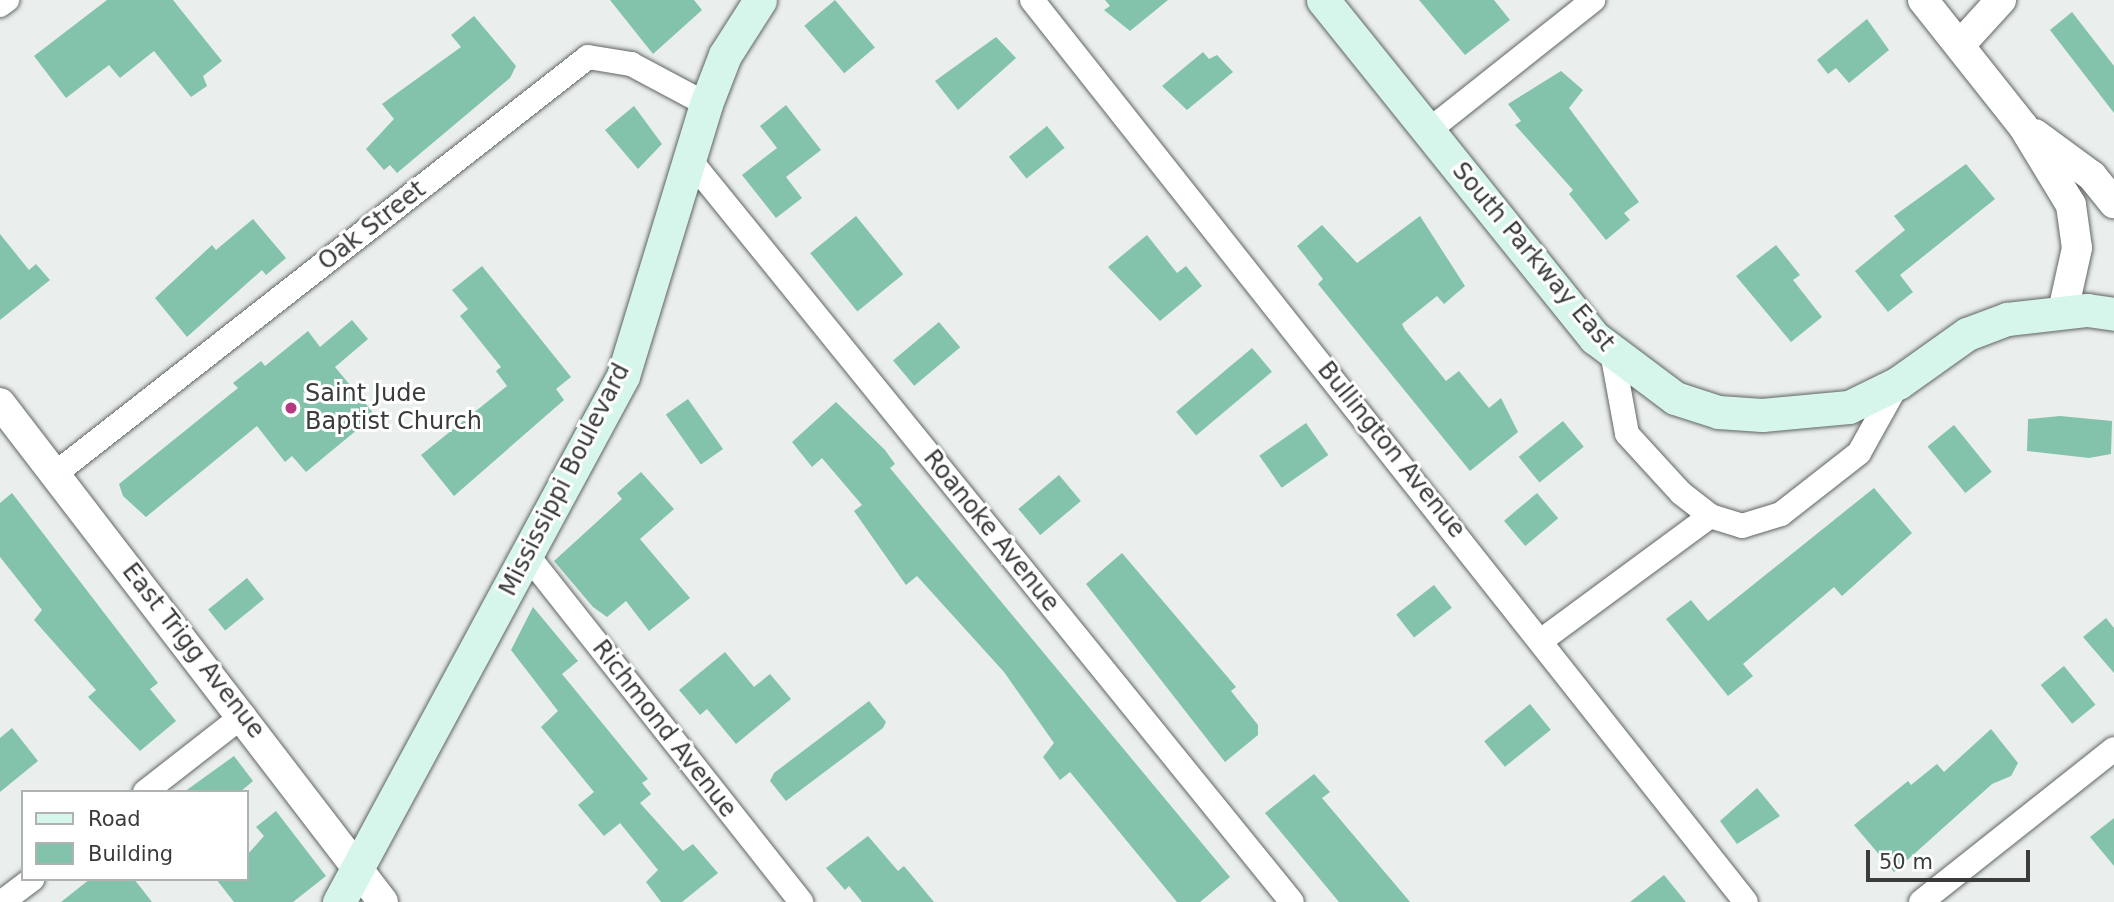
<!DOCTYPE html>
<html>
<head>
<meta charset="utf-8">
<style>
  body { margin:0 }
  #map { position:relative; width:2114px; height:902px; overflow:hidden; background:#eaefed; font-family:"DejaVu Sans",sans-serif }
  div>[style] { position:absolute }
  .building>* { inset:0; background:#83c2ab; transform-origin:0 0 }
  .roads { filter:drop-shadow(0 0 2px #616563) drop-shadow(0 0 2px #616563) }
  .minor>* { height:24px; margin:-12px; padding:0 12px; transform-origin:12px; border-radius:12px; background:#fff }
  .tertiary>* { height:30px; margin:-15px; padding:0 15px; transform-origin:15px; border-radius:15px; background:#fff }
  .secondary>* { height:33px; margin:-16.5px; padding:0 16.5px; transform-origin:16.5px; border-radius:16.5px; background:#d6f6eb }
  .dots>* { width:19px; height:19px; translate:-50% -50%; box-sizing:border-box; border:4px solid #fff; border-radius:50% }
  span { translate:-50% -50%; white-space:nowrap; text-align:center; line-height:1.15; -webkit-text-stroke:6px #fff; paint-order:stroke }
  .street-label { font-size:24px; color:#3a3b3b }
  .poi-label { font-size:24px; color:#3a3b3b }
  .left { translate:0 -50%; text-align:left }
  .legend { position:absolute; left:21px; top:790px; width:228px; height:91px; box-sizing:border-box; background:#fff; border:2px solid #b0b1b1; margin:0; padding:9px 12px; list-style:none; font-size:21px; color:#3a3b3b }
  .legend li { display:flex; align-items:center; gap:14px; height:35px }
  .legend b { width:35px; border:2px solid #b0b1b1 }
  .scale { position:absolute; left:1866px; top:850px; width:164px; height:32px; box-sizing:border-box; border:4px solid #3a3b3b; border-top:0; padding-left:9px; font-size:21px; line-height:24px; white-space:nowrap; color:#3a3b3b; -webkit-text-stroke:5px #fff; paint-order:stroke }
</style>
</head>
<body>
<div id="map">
  <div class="building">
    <i style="clip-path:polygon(107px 0,173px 0,222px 61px,203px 76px,207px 86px,191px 97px,154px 51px,120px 78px,109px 65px,66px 98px,34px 56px)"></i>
    <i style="clip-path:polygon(610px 0,694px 0,702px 10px,653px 54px)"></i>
    <i style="left:835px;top:0;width:62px;height:40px;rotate:50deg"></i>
    <i style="clip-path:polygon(1105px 0,1168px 0,1130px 31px,1104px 10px,1110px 6px)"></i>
    <i style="clip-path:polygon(1419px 0,1494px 0,1510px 20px,1465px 55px)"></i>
    <i style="clip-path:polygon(2072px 12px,2114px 66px,2114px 113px,2050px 30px)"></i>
    <i style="clip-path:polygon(474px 16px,516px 66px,510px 78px,397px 173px,390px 165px,384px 170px,366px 149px,394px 119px,382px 104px,461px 47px,451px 35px)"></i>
    <i style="clip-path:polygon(1867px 19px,1889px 50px,1849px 83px,1836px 68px,1828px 74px,1817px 60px)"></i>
    <i style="clip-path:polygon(996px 37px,1016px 58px,958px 110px,935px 81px)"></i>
    <i style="clip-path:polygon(1203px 52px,1209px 59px,1217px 55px,1233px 72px,1187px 110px,1162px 86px)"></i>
    <i style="clip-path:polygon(1561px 71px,1583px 90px,1569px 108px,1639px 202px,1624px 213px,1630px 220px,1606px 240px,1569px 194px,1573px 190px,1515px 125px,1521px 121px,1508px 104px)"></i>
    <i style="clip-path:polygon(786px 105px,821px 150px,786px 177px,802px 198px,776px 218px,742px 175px,777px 148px,760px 126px)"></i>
    <i style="clip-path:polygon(634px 106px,662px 144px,638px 169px,605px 130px)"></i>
    <i style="left:1047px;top:126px;width:28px;height:49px;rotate:51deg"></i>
    <i style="clip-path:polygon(1966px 164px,1995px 199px,1900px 275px,1913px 292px,1888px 312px,1855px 271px,1905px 230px,1894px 216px)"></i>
    <i style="left:856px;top:216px;width:75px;height:59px;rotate:51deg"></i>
    <i style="clip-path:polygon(1420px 216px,1465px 286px,1444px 304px,1437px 296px,1402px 324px,1405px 330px,1446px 381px,1459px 371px,1489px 408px,1501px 398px,1518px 432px,1470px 471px,1318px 284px,1323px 279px,1297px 246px,1322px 225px,1357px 263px)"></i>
    <i style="clip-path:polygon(253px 219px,286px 258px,266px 275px,262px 270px,187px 337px,155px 298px,212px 245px,216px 250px)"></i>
    <i style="clip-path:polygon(0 234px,29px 270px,36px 264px,50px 280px,0 320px)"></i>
    <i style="clip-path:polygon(1147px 235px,1177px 273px,1186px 266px,1202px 286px,1160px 321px,1108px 267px)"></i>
    <i style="clip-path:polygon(1776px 245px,1800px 275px,1793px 280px,1822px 317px,1791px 342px,1736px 276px)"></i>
    <i style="clip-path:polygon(482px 266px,571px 377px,556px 389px,564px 400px,454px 496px,421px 455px,507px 386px,496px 371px,501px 367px,460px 316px,468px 309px,452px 290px)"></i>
    <i style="clip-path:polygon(352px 320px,368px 339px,335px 367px,375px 415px,306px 472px,292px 456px,285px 462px,257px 426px,146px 517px,123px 496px,119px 484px,238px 388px,233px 383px,261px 361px,265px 366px,308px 331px,320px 347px)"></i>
    <i style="left:939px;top:322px;width:33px;height:60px;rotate:50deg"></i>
    <i style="left:1252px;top:348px;width:31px;height:99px;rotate:50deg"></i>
    <i style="left:688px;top:399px;width:61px;height:27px;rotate:55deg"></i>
    <i style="clip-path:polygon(836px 402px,885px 450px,895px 464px,890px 468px,1230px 877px,1200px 902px,1177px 902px,1070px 772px,1060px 780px,1043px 757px,1054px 743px,1004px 672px,917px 576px,906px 585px,854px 511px,862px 505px,822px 458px,812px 467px,792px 442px)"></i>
    <i style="clip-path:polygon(2060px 416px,2112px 421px,2111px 454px,2089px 458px,2027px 451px,2028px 419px)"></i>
    <i style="left:1563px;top:421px;width:33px;height:57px;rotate:51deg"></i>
    <i style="left:1306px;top:423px;width:39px;height:57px;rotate:55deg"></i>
    <i style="left:1954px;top:425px;width:60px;height:34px;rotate:51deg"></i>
    <i style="clip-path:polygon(641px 472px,674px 509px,640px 539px,690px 598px,649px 631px,626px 601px,607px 617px,593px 607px,554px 561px,622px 499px,617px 493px)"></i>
    <i style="left:1059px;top:475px;width:34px;height:53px;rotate:50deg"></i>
    <i style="clip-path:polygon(1874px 488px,1912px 533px,1842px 596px,1834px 587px,1743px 664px,1753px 676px,1728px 696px,1666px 619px,1691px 600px,1708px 621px)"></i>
    <i style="clip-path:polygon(12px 493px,158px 683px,150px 689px,176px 721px,140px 751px,88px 697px,96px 690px,34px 620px,42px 610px,0 557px,0 503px)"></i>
    <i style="left:1537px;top:493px;width:33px;height:43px;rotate:50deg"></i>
    <i style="clip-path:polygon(1122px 553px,1236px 687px,1231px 691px,1258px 725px,1258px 735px,1225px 762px,1086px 584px)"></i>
    <i style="left:247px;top:578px;width:27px;height:50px;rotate:51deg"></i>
    <i style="left:1434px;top:585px;width:29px;height:48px;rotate:52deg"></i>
    <i style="clip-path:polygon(533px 607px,578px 661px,562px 674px,648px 779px,642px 783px,651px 794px,640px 803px,683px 851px,693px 844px,718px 873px,682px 902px,661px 902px,646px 882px,658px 870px,620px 823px,604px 836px,578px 805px,594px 792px,541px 727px,558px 711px,511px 650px)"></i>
    <i style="clip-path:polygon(2106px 618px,2114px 628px,2114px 673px,2083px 637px)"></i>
    <i style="clip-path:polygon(725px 652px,754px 687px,770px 674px,791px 699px,736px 744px,707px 709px,700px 715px,679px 690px)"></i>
    <i style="left:2064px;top:666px;width:50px;height:30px;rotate:51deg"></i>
    <i style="clip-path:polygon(869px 701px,886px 722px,883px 728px,786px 801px,770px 781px,774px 773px)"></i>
    <i style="left:1530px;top:704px;width:33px;height:59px;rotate:51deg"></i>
    <i style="clip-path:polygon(12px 728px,38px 761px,0 792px,0 738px)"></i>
    <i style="clip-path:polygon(1991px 729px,2018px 763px,2011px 776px,1992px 784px,1894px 872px,1854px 825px,1908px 781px,1911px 785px,1937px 764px,1944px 772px)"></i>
    <i style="clip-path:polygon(234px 756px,253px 781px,240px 792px,184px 792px)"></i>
    <i style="clip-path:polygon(1314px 774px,1330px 792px,1322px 798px,1410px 902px,1339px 902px,1265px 813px)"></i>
    <i style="clip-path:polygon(1757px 788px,1780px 816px,1737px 844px,1720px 821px)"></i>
    <i style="clip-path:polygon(276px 811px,326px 876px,293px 902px,234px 902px,216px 879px,247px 879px,247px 855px,264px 836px,256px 827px)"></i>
    <i style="clip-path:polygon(2114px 818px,2114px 866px,2090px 837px)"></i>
    <i style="clip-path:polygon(868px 836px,898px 871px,904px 866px,934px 902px,862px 902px,849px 886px,845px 890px,826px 868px)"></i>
    <i style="clip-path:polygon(1664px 875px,1686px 902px,1630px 902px)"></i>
    <i style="clip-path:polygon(90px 879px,134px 879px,152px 902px,61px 902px)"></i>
  </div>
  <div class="roads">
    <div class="minor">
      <i style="left:1032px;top:0;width:1150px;rotate:51.64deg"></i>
      <i style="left:0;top:5px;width:9px;rotate:-36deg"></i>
      <i style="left:1428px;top:131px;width:211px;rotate:-38.4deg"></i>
      <i style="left:690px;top:160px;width:955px;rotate:50.95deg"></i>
      <i style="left:1612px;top:352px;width:83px;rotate:79.6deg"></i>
      <i style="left:1627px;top:434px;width:80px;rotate:47.5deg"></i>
      <i style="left:1681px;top:493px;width:37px;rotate:38deg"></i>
      <i style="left:1710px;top:516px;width:34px;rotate:17deg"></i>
      <i style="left:1742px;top:526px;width:41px;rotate:-17.1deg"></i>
      <i style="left:1781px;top:514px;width:99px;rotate:-38deg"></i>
      <i style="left:1859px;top:453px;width:80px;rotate:-60.9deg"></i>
      <i style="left:56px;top:473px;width:675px;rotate:-38.02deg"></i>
      <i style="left:588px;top:57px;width:44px;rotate:9.2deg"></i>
      <i style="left:631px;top:64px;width:85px;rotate:28.1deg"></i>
      <i style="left:528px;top:556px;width:441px;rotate:51.7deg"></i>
      <i style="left:1542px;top:640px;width:209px;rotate:-36.4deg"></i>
      <i style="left:145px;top:792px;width:125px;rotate:-37.9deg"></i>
      <i style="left:2px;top:902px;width:38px;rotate:-37deg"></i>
      <i style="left:1921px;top:902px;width:246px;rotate:-38.4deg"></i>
    </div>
    <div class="tertiary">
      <i style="left:1923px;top:0;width:161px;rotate:51.6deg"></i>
      <i style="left:2023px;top:126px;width:92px;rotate:58.7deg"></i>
      <i style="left:2071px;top:205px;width:43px;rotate:82.1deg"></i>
      <i style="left:2077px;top:248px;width:65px;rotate:102.5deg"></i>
      <i style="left:1960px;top:45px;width:61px;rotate:-47.7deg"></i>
      <i style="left:2035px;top:134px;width:71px;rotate:36.4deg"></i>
      <i style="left:2092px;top:176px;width:35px;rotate:51deg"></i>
      <i style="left:0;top:403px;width:629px;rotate:52.49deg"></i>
    </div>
    <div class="secondary">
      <i style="left:1323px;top:0;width:434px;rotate:51.2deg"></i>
      <i style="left:1595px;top:338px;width:100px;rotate:36.9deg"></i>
      <i style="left:1675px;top:398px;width:45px;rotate:18deg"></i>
      <i style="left:1718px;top:412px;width:44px;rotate:3.9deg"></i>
      <i style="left:1762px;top:415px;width:87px;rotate:-5.3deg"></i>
      <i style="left:1849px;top:407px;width:55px;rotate:-26.1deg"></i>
      <i style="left:1898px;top:383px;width:85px;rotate:-35.4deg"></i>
      <i style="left:1967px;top:334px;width:43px;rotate:-20.6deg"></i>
      <i style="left:2007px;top:319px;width:81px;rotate:-6.4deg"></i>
      <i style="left:2087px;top:310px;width:27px;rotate:8deg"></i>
      <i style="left:339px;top:902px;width:598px;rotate:-61.63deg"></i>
      <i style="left:623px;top:376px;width:284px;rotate:-73deg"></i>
      <i style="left:706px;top:104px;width:53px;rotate:-68.8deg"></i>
      <i style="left:725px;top:55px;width:65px;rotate:-57.5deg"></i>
    </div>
  </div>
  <div class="dots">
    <i style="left:291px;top:408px;background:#b83781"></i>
  </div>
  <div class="street-label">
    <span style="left:372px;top:226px;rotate:-38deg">Oak Street</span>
    <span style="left:1533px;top:257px;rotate:50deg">South Parkway East</span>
    <span style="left:1391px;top:450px;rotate:51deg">Bullington Avenue</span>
    <span style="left:565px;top:480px;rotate:-63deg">Mississippi Boulevard</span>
    <span style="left:991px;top:531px;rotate:51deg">Roanoke Avenue</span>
    <span style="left:193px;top:651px;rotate:52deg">East Trigg Avenue</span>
    <span style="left:664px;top:729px;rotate:52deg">Richmond Avenue</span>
  </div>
  <div class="poi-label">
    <span class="left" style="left:305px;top:408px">Saint Jude<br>Baptist Church</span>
  </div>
  <ul class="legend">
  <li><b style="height:9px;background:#d6f6eb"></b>Road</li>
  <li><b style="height:19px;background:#83c2ab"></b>Building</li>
  </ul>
  <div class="scale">50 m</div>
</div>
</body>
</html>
